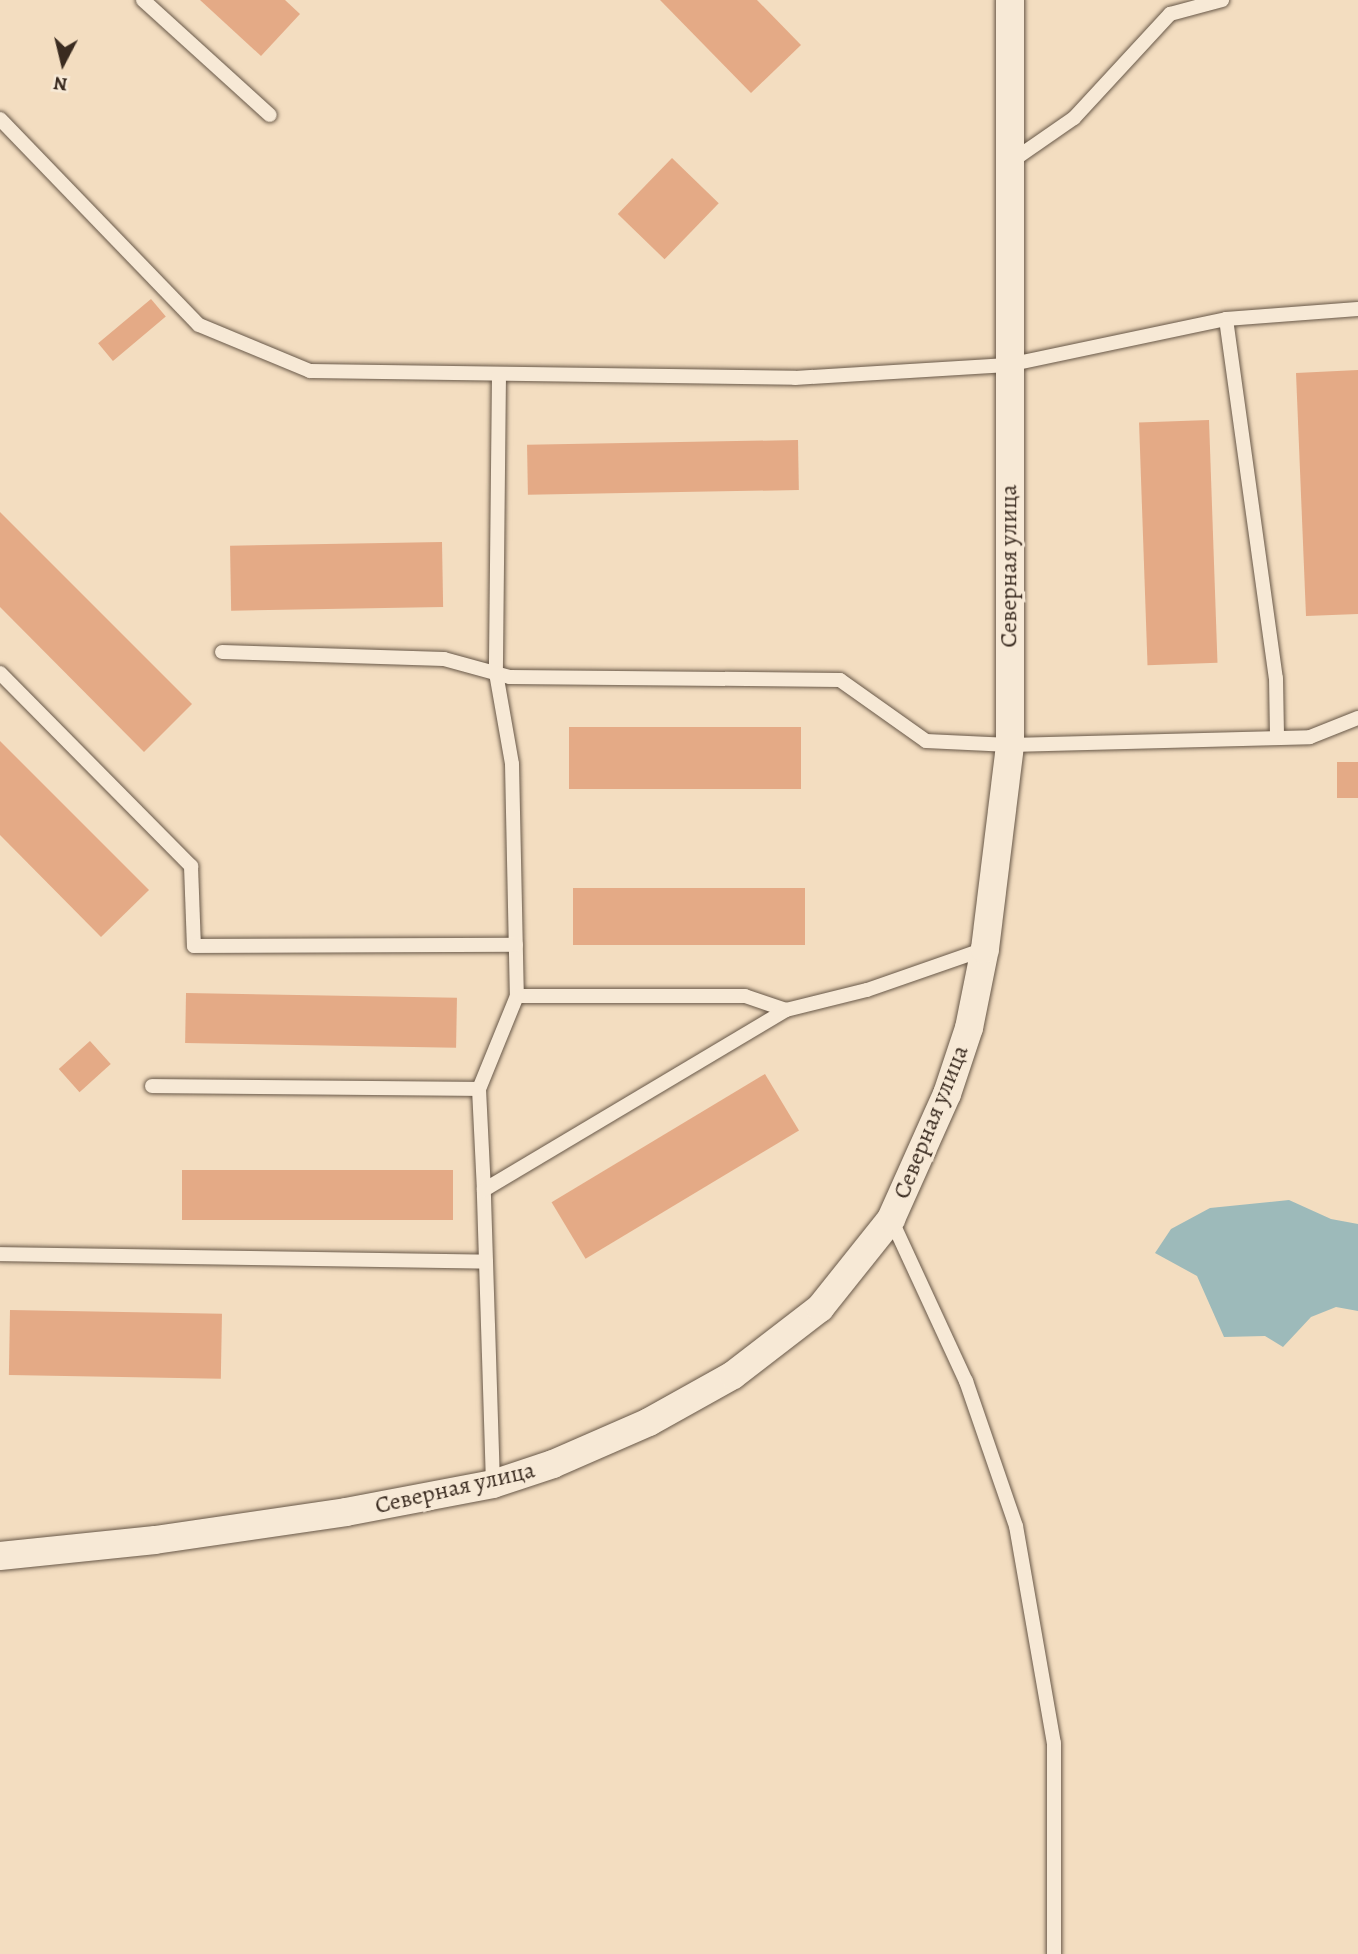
<!DOCTYPE html>
<html>
<head>
<meta charset="utf-8">
<style>
  body { margin:0 }
  #map { position:relative; width:1358px; height:1954px; overflow:hidden; background:#f3ddc0; font-family:Alegreya,serif }
  div>[style] { position:absolute }
  .water>* { inset:0; background:#9dbaba }
  .building>* { inset:0; background:#e4aa86; transform-origin:0 0 }
  .roads { filter:drop-shadow(0 0 2px #685848) drop-shadow(0 0 2px #685848) }
  .service>* { height:14px; margin:-7px; padding:0 7px; transform-origin:7px; border-radius:7px; background:#f7e9d6 }
  .minor>* { height:28px; margin:-14px; padding:0 14px; transform-origin:14px; border-radius:14px; background:#f7e9d6 }
  span { translate:-50% -50%; white-space:nowrap; text-align:center; line-height:1.15; -webkit-text-stroke:6px #f7e9d6; paint-order:stroke }
  .street-label { font-size:24px; color:#3a2b20 }
  .north { position:absolute; left:28px; top:28px; width:70px; height:70px; -webkit-text-stroke:5px #f7e9d6; paint-order:stroke; rotate:187deg; font-size:19px; font-weight:700; line-height:28px; text-align:center; color:#3a2b20 }
  .north::after { content:''; display:block; margin:auto; width:24px; height:32px; background:#3a2b20; clip-path:polygon(50% 0,100% 100%,50% 72%,0 100%) }
</style>
</head>
<body>
<div id="map">
  <div class="water">
    <i style="clip-path:polygon(1289px 1200px,1331px 1219px,1358px 1224px,1358px 1311px,1336px 1307px,1311px 1317px,1283px 1347px,1265px 1336px,1224px 1337px,1197px 1276px,1155px 1253px,1171px 1229px,1210px 1208px)"></i>
  </div>
  <div class="building">
    <i style="clip-path:polygon(200px 0,285px 0,300px 14px,261px 56px)"></i>
    <i style="clip-path:polygon(660px 0,757px 0,801px 45px,751px 93px)"></i>
    <i style="left:672px;top:158px;width:65px;height:78px;rotate:44deg"></i>
    <i style="left:151px;top:299px;width:23px;height:69px;rotate:50deg"></i>
    <i style="clip-path:polygon(1358px 370px,1358px 614px,1306px 616px,1296px 373px)"></i>
    <i style="left:1209px;top:420px;width:243px;height:70px;rotate:88deg"></i>
    <i style="left:798px;top:440px;width:50px;height:271px;rotate:89deg"></i>
    <i style="clip-path:polygon(0 512px,192px 704px,144px 752px,0 607px)"></i>
    <i style="left:442px;top:542px;width:65px;height:212px;rotate:89deg"></i>
    <i style="left:569px;top:727px;width:232px;height:62px"></i>
    <i style="clip-path:polygon(0 741px,149px 890px,101px 937px,0 835px)"></i>
    <i style="left:1337px;top:762px;width:21px;height:36px"></i>
    <i style="left:805px;top:888px;width:57px;height:232px;rotate:90deg"></i>
    <i style="left:186px;top:993px;width:271px;height:50px;rotate:1deg"></i>
    <i style="left:90px;top:1041px;width:31px;height:42px;rotate:48deg"></i>
    <i style="left:765px;top:1074px;width:66px;height:249px;rotate:59deg"></i>
    <i style="left:182px;top:1170px;width:271px;height:50px"></i>
    <i style="left:10px;top:1310px;width:212px;height:65px;rotate:1deg"></i>
  </div>
  <div class="roads">
    <div class="service">
      <i style="left:143px;top:0;width:171px;rotate:42.2deg"></i>
      <i style="left:0;top:119px;width:286px;rotate:46deg"></i>
      <i style="left:199px;top:325px;width:120px;rotate:22.5deg"></i>
      <i style="left:310px;top:371px;width:485px;rotate:0.8deg"></i>
      <i style="left:795px;top:378px;width:213px;rotate:-3.5deg"></i>
      <i style="left:1008px;top:365px;width:223px;rotate:-11.9deg"></i>
      <i style="left:1226px;top:319px;width:132px;rotate:-4.3deg"></i>
      <i style="left:1009px;top:163px;width:79px;rotate:-34.7deg"></i>
      <i style="left:1074px;top:118px;width:142px;rotate:-47.3deg"></i>
      <i style="left:1170px;top:14px;width:54px;rotate:-15.1deg"></i>
      <i style="left:1226px;top:319px;width:362px;rotate:82.1deg"></i>
      <i style="left:1276px;top:678px;width:57px;rotate:89deg"></i>
      <i style="left:499px;top:374px;width:299px;rotate:90.6deg"></i>
      <i style="left:496px;top:673px;width:92px;rotate:80deg"></i>
      <i style="left:512px;top:764px;width:232px;rotate:88.8deg"></i>
      <i style="left:517px;top:996px;width:228px"></i>
      <i style="left:745px;top:996px;width:43px;rotate:18.9deg"></i>
      <i style="left:222px;top:652px;width:222px;rotate:1.8deg"></i>
      <i style="left:444px;top:659px;width:68px;rotate:15.3deg"></i>
      <i style="left:510px;top:677px;width:330px;rotate:0.5deg"></i>
      <i style="left:840px;top:680px;width:105px;rotate:35.3deg"></i>
      <i style="left:926px;top:741px;width:84px;rotate:2.7deg"></i>
      <i style="left:1010px;top:745px;width:300px;rotate:-1.5deg"></i>
      <i style="left:1310px;top:737px;width:52px;rotate:-21.6deg"></i>
      <i style="left:0;top:673px;width:272px;rotate:45.3deg"></i>
      <i style="left:191px;top:866px;width:80px;rotate:87.9deg"></i>
      <i style="left:194px;top:946px;width:322px;rotate:-0.2deg"></i>
      <i style="left:152px;top:1086px;width:327px;rotate:0.5deg"></i>
      <i style="left:479px;top:1089px;width:101px;rotate:87.2deg"></i>
      <i style="left:479px;top:1089px;width:100px;rotate:-67.8deg"></i>
      <i style="left:891px;top:1219px;width:179px;rotate:65.2deg"></i>
      <i style="left:966px;top:1381px;width:153px;rotate:71deg"></i>
      <i style="left:1016px;top:1526px;width:220px;rotate:80.1deg"></i>
      <i style="left:1054px;top:1743px;width:211px;rotate:90deg"></i>
      <i style="left:0;top:1254px;width:486px;rotate:0.9deg"></i>
      <i style="left:493px;top:1484px;width:294px;rotate:-91.8deg"></i>
      <i style="left:484px;top:1190px;width:352px;rotate:-30.8deg"></i>
      <i style="left:786px;top:1010px;width:83px;rotate:-13.9deg"></i>
      <i style="left:867px;top:990px;width:125px;rotate:-19.2deg"></i>
    </div>
    <div class="minor">
      <i style="left:0;top:1556px;width:156px;rotate:-5.9deg"></i>
      <i style="left:155px;top:1540px;width:193px;rotate:-8.3deg"></i>
      <i style="left:346px;top:1512px;width:150px;rotate:-10.8deg"></i>
      <i style="left:493px;top:1484px;width:63px;rotate:-18.4deg"></i>
      <i style="left:553px;top:1464px;width:105px;rotate:-23.6deg"></i>
      <i style="left:649px;top:1422px;width:96px;rotate:-29.2deg"></i>
      <i style="left:733px;top:1375px;width:110px;rotate:-37.6deg"></i>
      <i style="left:820px;top:1308px;width:114px;rotate:-51.4deg"></i>
      <i style="left:891px;top:1219px;width:137px;rotate:-65.9deg"></i>
      <i style="left:947px;top:1094px;width:70px;rotate:-71.6deg"></i>
      <i style="left:969px;top:1028px;width:81px;rotate:-78.6deg"></i>
      <i style="left:985px;top:949px;width:206px;rotate:-83deg"></i>
      <i style="left:1010px;top:745px;width:745px;rotate:-90deg"></i>
    </div>
  </div>
  <div class="street-label">
    <span style="left:1009px;top:566px;rotate:-90deg">Северная улица</span>
    <span style="left:931px;top:1122px;rotate:-68deg">Северная улица</span>
    <span style="left:455px;top:1488px;rotate:-13deg">Северная улица</span>
  </div>
  <div class="north">N</div>
</div>
</body>
</html>
